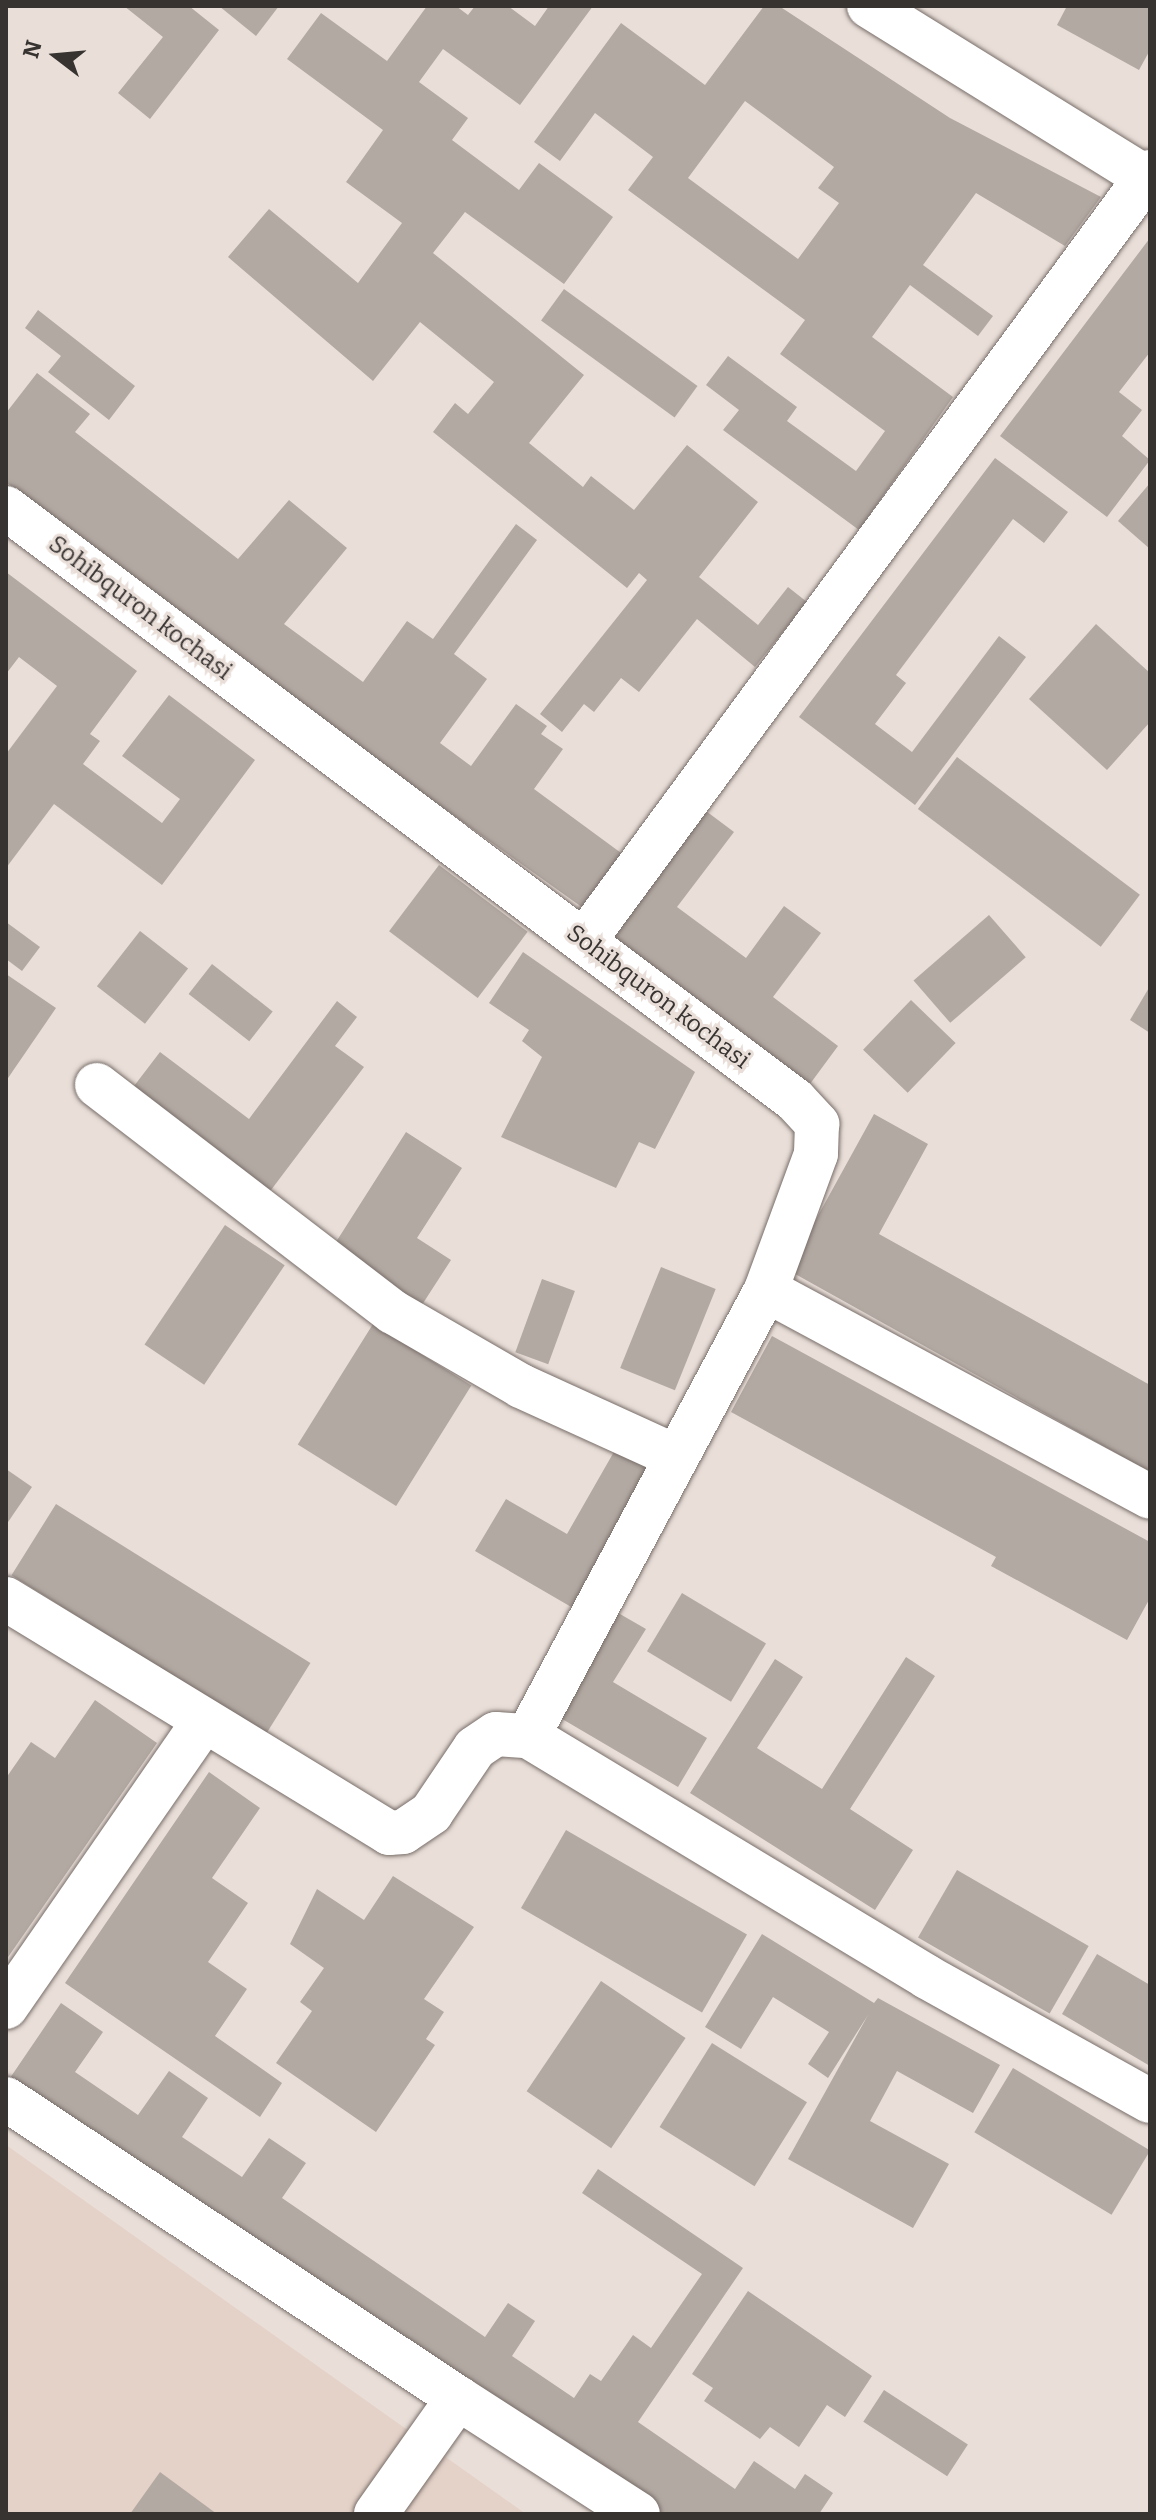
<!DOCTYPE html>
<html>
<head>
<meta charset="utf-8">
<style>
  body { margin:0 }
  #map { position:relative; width:1156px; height:2520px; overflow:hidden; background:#e9ded8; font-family:Bitter,serif }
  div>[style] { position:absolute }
  .built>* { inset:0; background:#e4d2c8 }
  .building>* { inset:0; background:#b3a9a3; transform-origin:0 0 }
  .roads { filter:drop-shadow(0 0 2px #786e69) drop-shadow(0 0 2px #786e69) }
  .minor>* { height:44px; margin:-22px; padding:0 22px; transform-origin:22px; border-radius:22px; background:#fff }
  span { translate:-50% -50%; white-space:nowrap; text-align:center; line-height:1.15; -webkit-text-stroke:6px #e9ded8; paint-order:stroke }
  .street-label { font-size:24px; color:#373331 }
  .frame { position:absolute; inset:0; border:8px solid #373331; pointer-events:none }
  .north { position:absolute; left:16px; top:16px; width:80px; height:80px; -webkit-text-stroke:6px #e9ded8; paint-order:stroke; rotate:286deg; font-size:22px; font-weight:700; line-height:32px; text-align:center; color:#373331 }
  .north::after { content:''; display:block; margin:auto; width:28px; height:36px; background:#373331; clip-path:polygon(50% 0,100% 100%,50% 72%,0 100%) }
</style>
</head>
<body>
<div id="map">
  <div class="built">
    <i style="clip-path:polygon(6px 2145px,526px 2514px,6px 2514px)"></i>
  </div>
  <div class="building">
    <i style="clip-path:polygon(124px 6px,189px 6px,219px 30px,150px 119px,118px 93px,163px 37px)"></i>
    <i style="clip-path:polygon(219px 6px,279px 6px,256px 36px)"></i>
    <i style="clip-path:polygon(427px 6px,456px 6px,468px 15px,475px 6px,508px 6px,535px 26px,549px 6px,593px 6px,520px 105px,443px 49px,419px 82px,468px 118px,452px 140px,519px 190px,539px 163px,613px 217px,564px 284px,465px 212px,433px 253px,584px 375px,529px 443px,583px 487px,591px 476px,634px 510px,687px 445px,758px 502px,699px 577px,758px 625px,788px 587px,807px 602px,755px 667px,697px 619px,639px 692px,621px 678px,594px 712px,584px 704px,562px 732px,540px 714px,647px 580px,639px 573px,627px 588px,433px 432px,455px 403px,468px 414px,494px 382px,420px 322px,373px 381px,228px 257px,269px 209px,358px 283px,402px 223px,346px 182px,383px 130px,287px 59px,321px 13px,387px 61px)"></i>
    <i style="clip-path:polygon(evenodd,764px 6px,779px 6px,950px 118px,1101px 197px,1065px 246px,976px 193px,923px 265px,993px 316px,978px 336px,910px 285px,872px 337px,953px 397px,859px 530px,723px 430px,739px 410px,706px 385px,728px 356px,797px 407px,787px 421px,856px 471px,885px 431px,780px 354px,805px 320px,628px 190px,653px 157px,595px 113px,560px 161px,534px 142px,621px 23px,705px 85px,764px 6px,745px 101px,834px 167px,818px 188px,839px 203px,798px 259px,688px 178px,745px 101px)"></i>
    <i style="clip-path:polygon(1067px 6px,1150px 6px,1150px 50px,1139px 70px,1057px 25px)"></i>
    <i style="clip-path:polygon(1150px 238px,1150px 352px,1119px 392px,1142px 410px,1122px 436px,1150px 460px,1107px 517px,1000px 436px)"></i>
    <i style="left:564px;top:289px;width:165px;height:39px;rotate:36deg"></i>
    <i style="clip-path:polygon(38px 310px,135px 386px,109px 420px,48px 372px,61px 356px,25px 328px)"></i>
    <i style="clip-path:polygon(37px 373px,90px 414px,75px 432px,238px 559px,289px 500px,347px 548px,284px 624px,363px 682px,407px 621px,433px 639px,516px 524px,537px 540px,454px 654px,487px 679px,440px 743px,471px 766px,516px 704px,547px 726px,541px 734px,563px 749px,534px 789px,632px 861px,593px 915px,185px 624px,6px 482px,6px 413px)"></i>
    <i style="clip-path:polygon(995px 458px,1068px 512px,1044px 543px,1013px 519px,896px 675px,906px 683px,875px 724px,912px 752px,999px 636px,1026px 657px,915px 805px,799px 717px)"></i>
    <i style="clip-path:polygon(1150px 483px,1150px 549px,1118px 521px)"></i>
    <i style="clip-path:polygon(6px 572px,137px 671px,90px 734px,100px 741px,83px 764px,162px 823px,180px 799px,122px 756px,169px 695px,255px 760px,162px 885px,54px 804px,6px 868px,6px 754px,57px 686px,19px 657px,6px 674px)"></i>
    <i style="clip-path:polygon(1096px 624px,1150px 673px,1150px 722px,1107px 770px,1029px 699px)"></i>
    <i style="left:957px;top:757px;width:229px;height:65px;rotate:37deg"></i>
    <i style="clip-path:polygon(694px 802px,734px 832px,677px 907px,746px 958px,784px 906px,821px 933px,773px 997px,838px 1046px,807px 1088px,598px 934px)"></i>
    <i style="left:439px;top:865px;width:111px;height:83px;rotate:37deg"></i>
    <i style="left:989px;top:915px;width:56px;height:100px;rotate:49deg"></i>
    <i style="clip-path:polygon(6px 922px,40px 947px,22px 971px,6px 959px)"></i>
    <i style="left:140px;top:931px;width:61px;height:70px;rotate:38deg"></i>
    <i style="clip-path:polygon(523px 952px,695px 1072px,655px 1149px,639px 1142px,616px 1188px,501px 1137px,542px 1057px,522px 1041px,529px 1030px,489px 1003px)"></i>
    <i style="left:212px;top:964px;width:77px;height:38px;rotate:38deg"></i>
    <i style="clip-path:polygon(6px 974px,56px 1008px,6px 1081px)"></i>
    <i style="clip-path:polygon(1150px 986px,1150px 1033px,1130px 1020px)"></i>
    <i style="left:911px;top:1000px;width:62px;height:69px;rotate:44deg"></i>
    <i style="clip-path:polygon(337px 1001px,357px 1017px,335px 1046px,364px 1067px,268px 1194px,131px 1090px,160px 1052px,249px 1119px)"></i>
    <i style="clip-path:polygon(874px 1114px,928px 1144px,879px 1234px,1150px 1385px,1150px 1472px,788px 1270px)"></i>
    <i style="clip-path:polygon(406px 1132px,462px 1168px,417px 1238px,451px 1260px,418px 1311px,329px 1253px)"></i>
    <i style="left:225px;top:1225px;width:72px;height:144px;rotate:34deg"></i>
    <i style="left:661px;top:1267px;width:59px;height:109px;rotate:22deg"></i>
    <i style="left:542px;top:1279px;width:35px;height:78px;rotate:20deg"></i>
    <i style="left:373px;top:1324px;width:116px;height:142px;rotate:32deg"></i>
    <i style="clip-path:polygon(772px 1336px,1150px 1542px,1150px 1598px,1127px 1640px,991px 1566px,996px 1557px,731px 1412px)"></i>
    <i style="clip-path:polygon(619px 1443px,655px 1464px,573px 1608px,475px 1551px,506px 1499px,567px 1534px)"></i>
    <i style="clip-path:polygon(6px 1469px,32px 1487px,6px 1525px)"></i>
    <i style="left:56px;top:1504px;width:300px;height:84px;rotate:32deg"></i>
    <i style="left:682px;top:1593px;width:98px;height:68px;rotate:31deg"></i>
    <i style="clip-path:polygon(613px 1610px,646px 1629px,613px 1682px,707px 1738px,678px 1787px,552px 1713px)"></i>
    <i style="clip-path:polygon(906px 1657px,935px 1676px,850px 1809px,913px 1850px,875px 1910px,690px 1793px,775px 1659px,803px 1677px,757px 1748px,822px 1789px)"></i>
    <i style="clip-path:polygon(95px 1700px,157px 1743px,6px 1960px,6px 1778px,31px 1742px,55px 1758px)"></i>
    <i style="clip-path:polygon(209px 1772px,260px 1808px,212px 1878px,248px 1903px,208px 1962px,247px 1989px,215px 2036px,282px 2083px,260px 2117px,65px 1983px)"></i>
    <i style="left:566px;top:1830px;width:209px;height:90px;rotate:30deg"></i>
    <i style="left:957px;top:1870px;width:152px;height:78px;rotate:30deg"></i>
    <i style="clip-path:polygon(393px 1876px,474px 1927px,424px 1999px,444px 2012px,426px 2039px,435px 2045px,376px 2132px,276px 2063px,312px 2011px,300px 2002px,324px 1968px,290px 1944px,317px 1889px,364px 1920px)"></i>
    <i style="clip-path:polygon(762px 1934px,874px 2003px,878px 1998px,1000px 2065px,973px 2113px,897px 2071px,870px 2121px,949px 2164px,913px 2228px,788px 2159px,868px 2015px,828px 2078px,808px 2064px,829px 2032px,773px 1997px,741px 2049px,705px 2027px)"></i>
    <i style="clip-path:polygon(1097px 1954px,1150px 1985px,1150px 2066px,1062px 2014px)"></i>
    <i style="left:601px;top:1981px;width:102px;height:133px;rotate:34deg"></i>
    <i style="clip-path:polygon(61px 2003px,103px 2032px,75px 2072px,138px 2115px,169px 2071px,208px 2098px,182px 2137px,242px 2177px,269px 2138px,306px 2163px,282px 2198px,485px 2337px,508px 2303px,535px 2321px,512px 2356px,574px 2398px,590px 2374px,601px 2381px,633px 2335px,651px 2348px,702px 2274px,582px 2193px,598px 2169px,743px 2268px,638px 2422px,735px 2489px,754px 2461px,795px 2489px,805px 2474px,833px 2493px,819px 2514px,650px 2514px,10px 2078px)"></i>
    <i style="left:712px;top:2043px;width:112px;height:99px;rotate:32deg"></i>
    <i style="left:1013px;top:2068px;width:160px;height:75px;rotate:31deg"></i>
    <i style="clip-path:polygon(748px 2291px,872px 2376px,845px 2417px,827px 2405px,799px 2447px,770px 2427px,760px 2439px,704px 2401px,713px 2388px,692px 2374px)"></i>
    <i style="left:884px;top:2390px;width:100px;height:38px;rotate:33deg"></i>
    <i style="clip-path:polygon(160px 2472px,217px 2514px,130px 2514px)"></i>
  </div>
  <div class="roads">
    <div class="minor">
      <i style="left:869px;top:6px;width:331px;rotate:31.8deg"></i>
      <i style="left:6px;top:508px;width:986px;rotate:36.88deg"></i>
      <i style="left:795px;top:1100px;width:33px;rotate:47deg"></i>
      <i style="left:817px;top:1124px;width:30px;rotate:92deg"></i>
      <i style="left:816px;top:1154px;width:145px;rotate:110.2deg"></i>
      <i style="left:766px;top:1290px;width:436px;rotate:28.3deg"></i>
      <i style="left:584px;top:941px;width:955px;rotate:-53.65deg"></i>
      <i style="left:97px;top:1085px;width:373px;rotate:37.5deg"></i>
      <i style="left:393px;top:1312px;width:148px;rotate:30deg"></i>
      <i style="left:521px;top:1386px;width:171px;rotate:24.5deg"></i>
      <i style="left:6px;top:1599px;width:449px;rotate:31.4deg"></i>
      <i style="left:389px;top:1833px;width:14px;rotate:-4deg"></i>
      <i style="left:403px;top:1832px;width:34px;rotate:-34deg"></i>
      <i style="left:431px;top:1813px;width:78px;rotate:-55.9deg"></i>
      <i style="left:475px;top:1748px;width:25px;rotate:-34deg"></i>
      <i style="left:496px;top:1734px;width:32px;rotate:4deg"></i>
      <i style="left:528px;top:1736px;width:466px;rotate:31.1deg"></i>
      <i style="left:927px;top:1977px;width:255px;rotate:29.1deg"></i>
      <i style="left:528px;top:1736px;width:506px;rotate:-61.91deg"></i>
      <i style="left:6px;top:2007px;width:348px;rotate:-55.3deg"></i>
      <i style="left:6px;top:2099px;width:542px;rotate:33.48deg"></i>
      <i style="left:458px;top:2398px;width:142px;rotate:125.3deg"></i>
      <i style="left:458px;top:2398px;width:214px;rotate:32.8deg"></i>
    </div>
  </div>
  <div class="street-label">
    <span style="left:140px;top:608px;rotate:37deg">Sohibquron kochasi</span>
    <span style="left:658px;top:997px;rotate:37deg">Sohibquron kochasi</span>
  </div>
  <div class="frame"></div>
  <div class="north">N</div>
</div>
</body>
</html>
